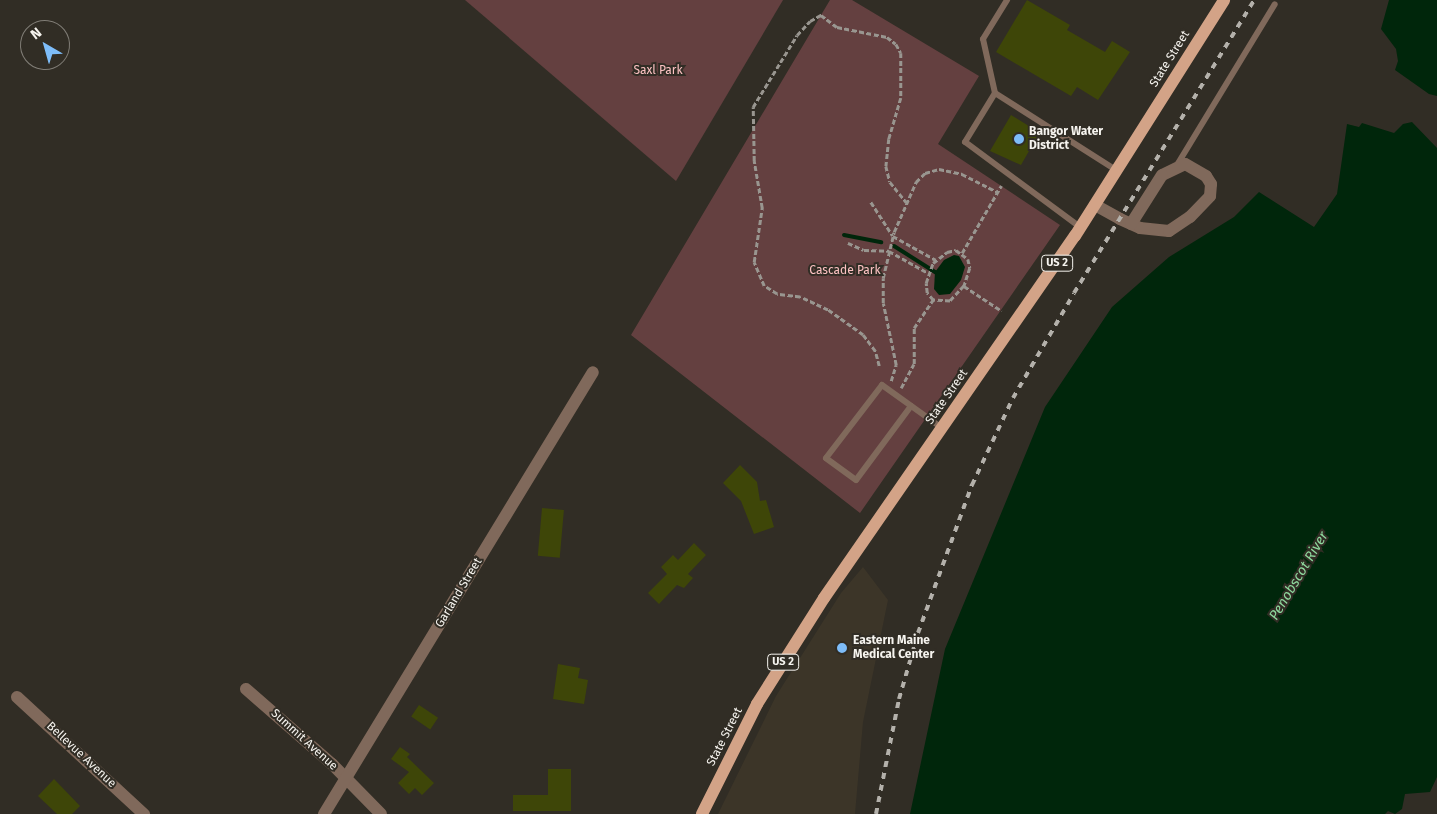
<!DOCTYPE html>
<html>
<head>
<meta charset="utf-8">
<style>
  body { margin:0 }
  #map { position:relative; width:1437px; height:814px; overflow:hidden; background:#312d25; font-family:"Fira Sans",sans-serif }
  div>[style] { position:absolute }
  .built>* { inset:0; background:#3c3528 }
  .green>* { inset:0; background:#644040 }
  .water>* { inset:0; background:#00260b }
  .stream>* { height:4px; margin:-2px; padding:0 2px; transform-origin:2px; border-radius:2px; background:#00260b }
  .building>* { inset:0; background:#3e4608; transform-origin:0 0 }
  .path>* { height:2.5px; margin-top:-1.25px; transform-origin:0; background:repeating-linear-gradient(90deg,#999690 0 5px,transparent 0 7.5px) }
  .service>* { height:6px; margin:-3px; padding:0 3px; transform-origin:3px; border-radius:3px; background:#80695b }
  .minor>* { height:12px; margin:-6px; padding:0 6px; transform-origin:6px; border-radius:6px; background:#80695b }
  .primary>* { height:12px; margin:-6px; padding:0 6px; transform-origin:6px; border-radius:6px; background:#d3a387 }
  .rail>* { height:4px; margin-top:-2px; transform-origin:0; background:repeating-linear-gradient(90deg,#b4b1ab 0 6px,transparent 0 12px) }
  .dots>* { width:14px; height:14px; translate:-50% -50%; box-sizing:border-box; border:2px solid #312d25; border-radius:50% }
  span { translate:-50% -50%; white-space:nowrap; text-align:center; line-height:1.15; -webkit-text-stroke:4px #312d25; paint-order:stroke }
  .shield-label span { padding:1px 4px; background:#312d25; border:1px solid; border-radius:4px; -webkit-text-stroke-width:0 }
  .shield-label { font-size:11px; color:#f6f4ef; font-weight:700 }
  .street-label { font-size:12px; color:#f6f4ef }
  .park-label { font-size:12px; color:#fcc2c2 }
  .poi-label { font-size:12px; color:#f6f4ef; font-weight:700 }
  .left { translate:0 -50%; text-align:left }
  .water-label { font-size:14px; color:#8ed89d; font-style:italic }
  .north { position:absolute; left:20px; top:20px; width:50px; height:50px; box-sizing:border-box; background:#312d25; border:1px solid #807d76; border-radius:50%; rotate:322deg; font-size:14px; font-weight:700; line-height:20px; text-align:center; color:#f6f4ef }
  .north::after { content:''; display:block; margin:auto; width:18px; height:22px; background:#7ebdf9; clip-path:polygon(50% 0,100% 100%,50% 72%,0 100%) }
</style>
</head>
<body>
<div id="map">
  <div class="built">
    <i style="clip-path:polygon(863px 567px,888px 600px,863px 722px,855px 814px,718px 814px,776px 696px,841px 593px)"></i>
  </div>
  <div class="green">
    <i style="clip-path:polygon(465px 0,783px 0,676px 181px)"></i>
    <i style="clip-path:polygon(830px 0,852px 0,979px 76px,938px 144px,1060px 225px,860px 513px,631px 335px)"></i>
  </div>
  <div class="water">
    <i style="clip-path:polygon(1389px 0,1437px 0,1437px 96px,1429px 94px,1395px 70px,1398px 61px,1396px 49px,1381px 29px)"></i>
    <i style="clip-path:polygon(1412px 122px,1437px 148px,1437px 777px,1430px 792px,1405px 794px,1402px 809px,1395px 814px,1388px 811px,1385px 814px,910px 814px,945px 649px,1045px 407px,1112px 307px,1169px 257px,1234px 217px,1259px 192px,1314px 227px,1337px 194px,1347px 124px,1359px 127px,1362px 123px,1394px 133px,1403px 124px)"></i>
    <i style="clip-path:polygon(954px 255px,959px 256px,965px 267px,961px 280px,950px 294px,939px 295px,934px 289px,935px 272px,944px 260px)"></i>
  </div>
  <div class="stream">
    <i style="left:844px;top:235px;width:38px;rotate:11deg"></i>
    <i style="left:894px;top:246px;width:49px;rotate:32.4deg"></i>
  </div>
  <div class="building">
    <i style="clip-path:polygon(1027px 0,1070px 25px,1067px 30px,1105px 52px,1112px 41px,1130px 52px,1098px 100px,1077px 87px,1071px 96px,996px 52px)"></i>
    <i style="clip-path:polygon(1011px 115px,1032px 128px,1029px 133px,1037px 137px,1021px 165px,990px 151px)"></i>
    <i style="clip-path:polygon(740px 465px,757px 482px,760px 501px,766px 500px,774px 527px,754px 534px,741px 501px,723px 483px)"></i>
    <i style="left:542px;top:508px;width:22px;height:48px;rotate:5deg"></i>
    <i style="clip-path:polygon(694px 543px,706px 555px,688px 574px,693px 578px,684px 588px,677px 585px,659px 604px,648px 593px,667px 574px,661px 567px,673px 555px,678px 560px)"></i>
    <i style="clip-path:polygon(558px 664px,580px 668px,578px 678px,588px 680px,584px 704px,553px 699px)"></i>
    <i style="left:419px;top:705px;width:23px;height:14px;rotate:34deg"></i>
    <i style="clip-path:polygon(400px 747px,410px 754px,407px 757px,434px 783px,422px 795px,415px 788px,409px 794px,398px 783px,409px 772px,391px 759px)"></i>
    <i style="clip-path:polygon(548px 769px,571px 769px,571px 811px,513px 811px,513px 795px,548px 795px)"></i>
    <i style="clip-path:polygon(54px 779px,80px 806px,72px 814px,57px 814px,38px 796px)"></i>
  </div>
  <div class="path">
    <i style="left:871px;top:202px;width:40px;rotate:57.1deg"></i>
    <i style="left:893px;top:236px;width:49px;rotate:29.2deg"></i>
    <i style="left:848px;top:243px;width:17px;rotate:24deg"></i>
    <i style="left:864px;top:250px;width:25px;rotate:2deg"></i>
    <i style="left:889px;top:251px;width:45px;rotate:29.4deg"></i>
    <i style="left:956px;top:250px;width:15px;rotate:37deg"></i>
    <i style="left:968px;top:259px;width:9px;rotate:77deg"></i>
    <i style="left:970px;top:268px;width:19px;rotate:108deg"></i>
    <i style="left:964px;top:286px;width:21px;rotate:133deg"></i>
    <i style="left:950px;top:301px;width:17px;rotate:-177deg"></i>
    <i style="left:933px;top:300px;width:9px;rotate:-131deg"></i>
    <i style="left:927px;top:293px;width:10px;rotate:-96deg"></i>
    <i style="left:926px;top:283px;width:21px;rotate:-71deg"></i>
    <i style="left:933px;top:263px;width:18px;rotate:-38deg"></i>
    <i style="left:947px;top:252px;width:9px;rotate:-13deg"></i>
    <i style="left:962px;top:253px;width:78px;rotate:-59.8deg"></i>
    <i style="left:964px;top:286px;width:45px;rotate:33.3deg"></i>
    <i style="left:879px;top:366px;width:16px;rotate:-105deg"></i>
    <i style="left:875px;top:351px;width:20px;rotate:-127deg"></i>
    <i style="left:863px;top:335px;width:43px;rotate:-144.5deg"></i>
    <i style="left:828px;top:310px;width:31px;rotate:-155deg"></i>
    <i style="left:800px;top:297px;width:23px;rotate:-173deg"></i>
    <i style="left:777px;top:294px;width:15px;rotate:-148deg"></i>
    <i style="left:764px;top:286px;width:26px;rotate:-113deg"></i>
    <i style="left:754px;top:262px;width:55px;rotate:-81.6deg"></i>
    <i style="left:762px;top:208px;width:48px;rotate:-99.7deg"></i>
    <i style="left:754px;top:161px;width:54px;rotate:-91.1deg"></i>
    <i style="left:753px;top:107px;width:84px;rotate:-58.6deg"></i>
    <i style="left:797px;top:35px;width:19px;rotate:-47deg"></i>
    <i style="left:810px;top:21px;width:13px;rotate:-29deg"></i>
    <i style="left:821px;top:15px;width:20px;rotate:37deg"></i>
    <i style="left:837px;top:27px;width:51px;rotate:11.3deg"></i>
    <i style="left:887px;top:37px;width:11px;rotate:38deg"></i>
    <i style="left:896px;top:44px;width:10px;rotate:61deg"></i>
    <i style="left:901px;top:53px;width:45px;rotate:90deg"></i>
    <i style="left:901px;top:98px;width:43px;rotate:106.3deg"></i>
    <i style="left:889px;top:139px;width:27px;rotate:96deg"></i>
    <i style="left:886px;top:166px;width:16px;rotate:76deg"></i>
    <i style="left:890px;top:182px;width:26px;rotate:51deg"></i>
    <i style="left:891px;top:381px;width:17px;rotate:-73deg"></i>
    <i style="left:896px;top:365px;width:63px;rotate:-101.8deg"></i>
    <i style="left:883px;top:303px;width:25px;rotate:-90deg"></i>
    <i style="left:883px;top:278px;width:47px;rotate:-76.6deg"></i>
    <i style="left:894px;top:232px;width:55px;rotate:-66.3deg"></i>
    <i style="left:916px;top:182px;width:13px;rotate:-45deg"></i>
    <i style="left:925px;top:173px;width:15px;rotate:-16deg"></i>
    <i style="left:939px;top:169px;width:24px;rotate:12deg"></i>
    <i style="left:962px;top:174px;width:39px;rotate:27deg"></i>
    <i style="left:901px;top:388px;width:27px;rotate:-62deg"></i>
    <i style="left:914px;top:364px;width:36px;rotate:-90deg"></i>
    <i style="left:914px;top:328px;width:34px;rotate:-56deg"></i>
  </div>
  <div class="service">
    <i style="left:995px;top:93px;width:55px;rotate:-102.5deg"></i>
    <i style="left:983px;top:39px;width:46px;rotate:-58.4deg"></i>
    <i style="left:1177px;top:165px;width:188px;rotate:-58.7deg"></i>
    <i style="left:1080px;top:227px;width:143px;rotate:-143.5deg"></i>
    <i style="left:965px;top:142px;width:57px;rotate:-58.5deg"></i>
    <i style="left:995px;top:93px;width:143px;rotate:32.5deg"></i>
    <i style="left:911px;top:406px;width:92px;rotate:126.6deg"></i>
    <i style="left:856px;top:480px;width:37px;rotate:-144deg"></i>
    <i style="left:826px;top:458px;width:92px;rotate:-52.5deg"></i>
    <i style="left:882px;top:385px;width:74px;rotate:35.6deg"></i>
  </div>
  <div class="minor">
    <i style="left:1095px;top:205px;width:29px;rotate:29deg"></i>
    <i style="left:1120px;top:219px;width:22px;rotate:24deg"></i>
    <i style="left:1140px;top:228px;width:29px;rotate:6deg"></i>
    <i style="left:1169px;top:231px;width:25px;rotate:-34deg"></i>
    <i style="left:1190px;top:217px;width:29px;rotate:-46deg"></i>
    <i style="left:1210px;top:196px;width:12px;rotate:-85deg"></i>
    <i style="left:1211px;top:184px;width:9px;rotate:-122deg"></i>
    <i style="left:1206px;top:176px;width:24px;rotate:-150deg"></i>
    <i style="left:1185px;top:164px;width:25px;rotate:154deg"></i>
    <i style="left:1162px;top:175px;width:58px;rotate:122.3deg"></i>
    <i style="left:246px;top:689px;width:114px;rotate:41.1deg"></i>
    <i style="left:332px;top:764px;width:70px;rotate:45.6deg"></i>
    <i style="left:17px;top:697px;width:173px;rotate:42.7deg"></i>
    <i style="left:324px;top:814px;width:517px;rotate:-58.68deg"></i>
  </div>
  <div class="primary">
    <i style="left:702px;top:814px;width:123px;rotate:-63.4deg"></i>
    <i style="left:757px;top:704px;width:125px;rotate:-57.7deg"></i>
    <i style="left:824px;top:598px;width:441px;rotate:-55.3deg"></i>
    <i style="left:1075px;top:236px;width:279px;rotate:-57.7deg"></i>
  </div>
  <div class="rail">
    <i style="left:876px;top:814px;width:117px;rotate:-78.7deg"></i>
    <i style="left:899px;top:699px;width:69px;rotate:-73.9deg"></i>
    <i style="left:918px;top:633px;width:158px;rotate:-70deg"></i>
    <i style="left:972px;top:485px;width:96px;rotate:-64.8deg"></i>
    <i style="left:1013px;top:398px;width:121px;rotate:-59.8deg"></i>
    <i style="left:1074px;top:293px;width:344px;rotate:-58.4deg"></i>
  </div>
  <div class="dots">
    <i style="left:1019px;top:139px;background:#7ebdf9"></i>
    <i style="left:842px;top:648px;background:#7ebdf9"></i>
  </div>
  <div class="shield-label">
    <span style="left:1057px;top:263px">US 2</span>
    <span style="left:783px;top:662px">US 2</span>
  </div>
  <div class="street-label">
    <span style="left:1170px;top:59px;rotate:-58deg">State Street</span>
    <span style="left:947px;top:397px;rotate:-55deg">State Street</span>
    <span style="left:459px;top:593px;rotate:-59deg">Garland Street</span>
    <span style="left:725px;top:737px;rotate:-63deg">State Street</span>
    <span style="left:304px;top:740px;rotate:42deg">Summit Avenue</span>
    <span style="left:81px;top:755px;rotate:43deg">Bellevue Avenue</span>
  </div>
  <div class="park-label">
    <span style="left:658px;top:71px">Saxl Park</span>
    <span style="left:845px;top:271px">Cascade Park</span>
  </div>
  <div class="poi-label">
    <span class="left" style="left:1029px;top:139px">Bangor Water<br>District</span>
    <span class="left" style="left:853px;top:648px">Eastern Maine<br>Medical Center</span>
  </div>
  <div class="water-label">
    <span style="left:1299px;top:576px;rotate:-59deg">Penobscot River</span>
  </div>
  <div class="north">N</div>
</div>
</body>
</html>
